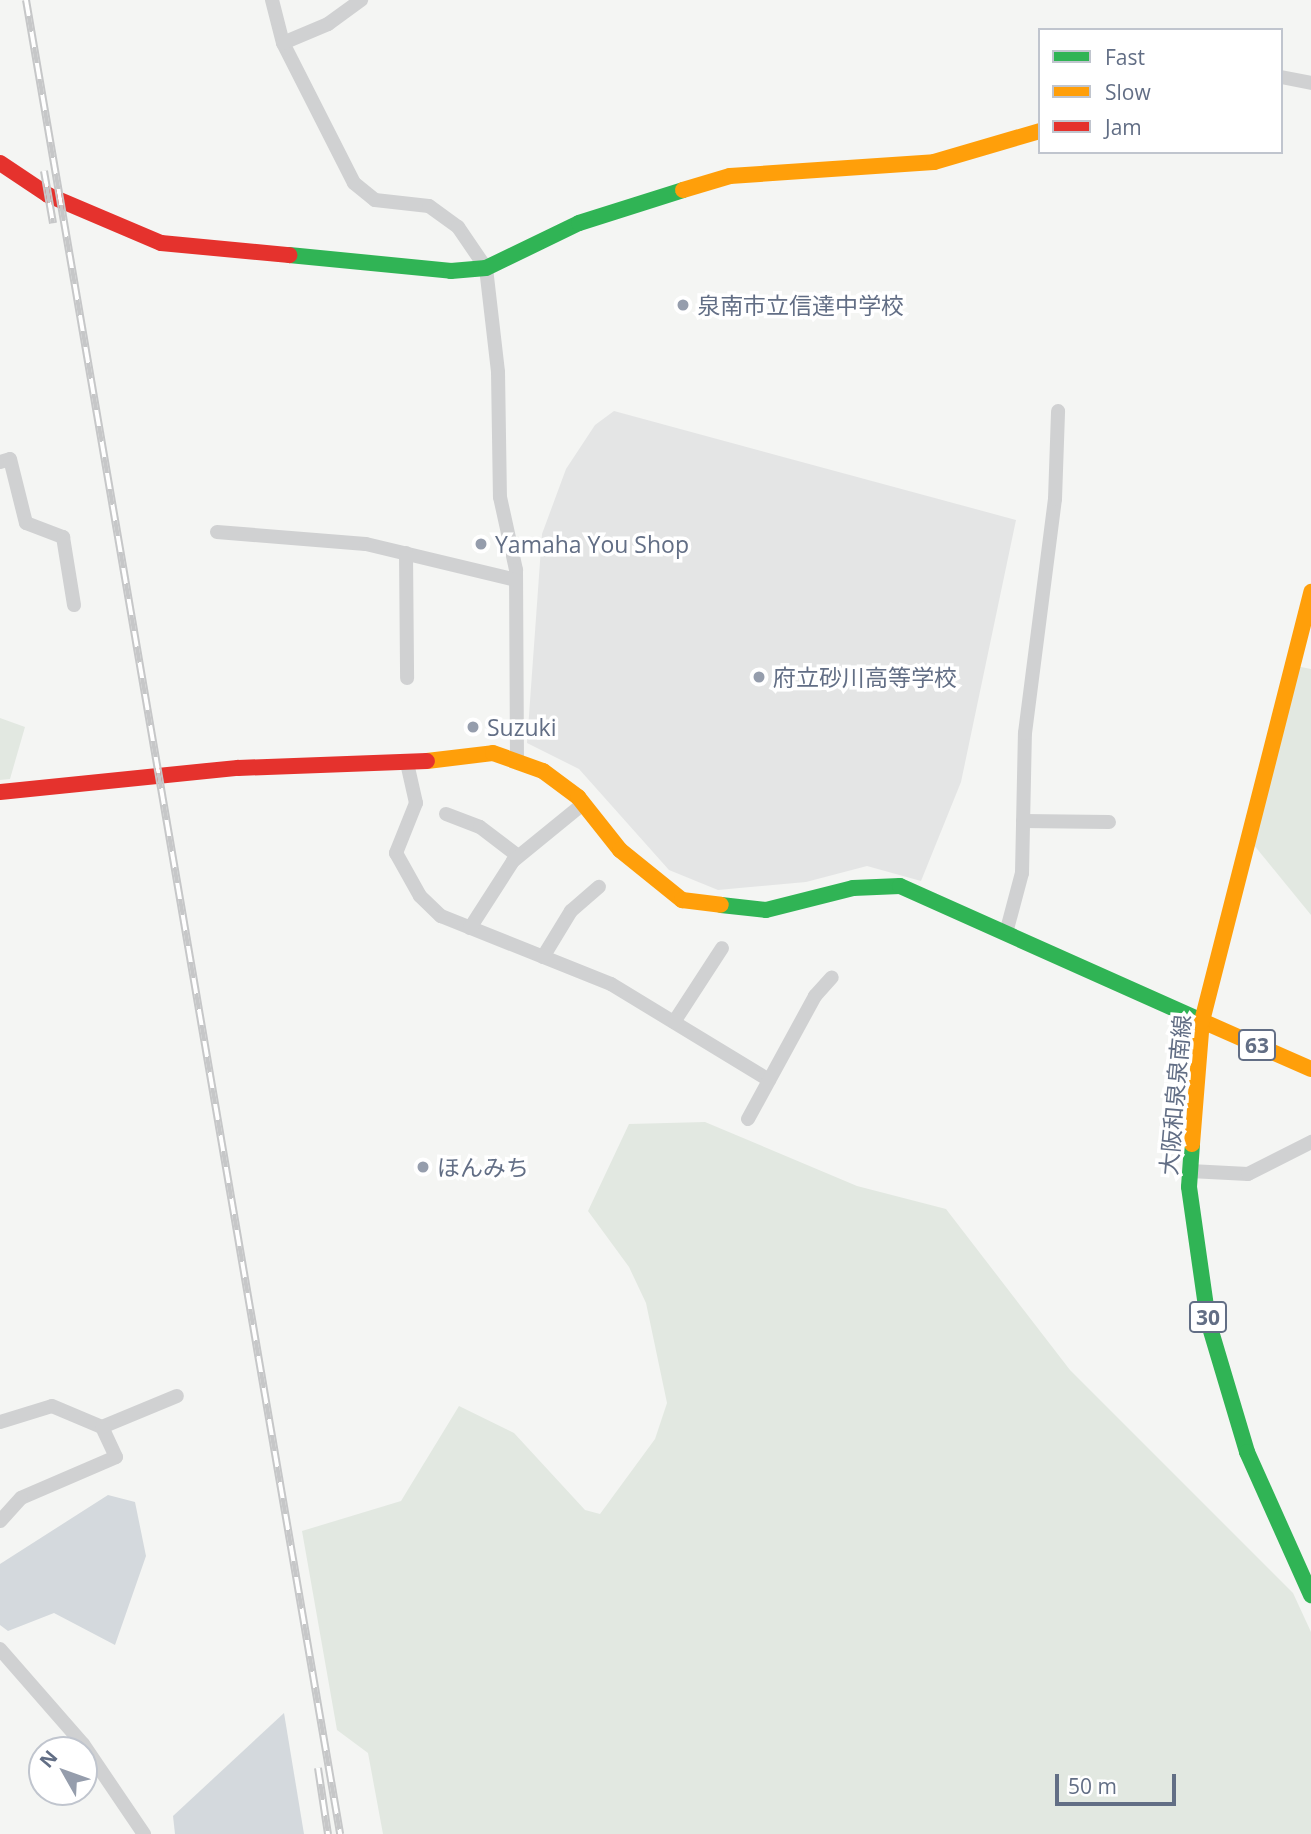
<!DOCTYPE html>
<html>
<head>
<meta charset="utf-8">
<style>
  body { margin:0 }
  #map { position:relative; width:1311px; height:1834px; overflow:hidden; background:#f4f5f3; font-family:"Open Sans","Noto Sans JP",sans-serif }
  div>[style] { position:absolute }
  .built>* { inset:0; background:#e4e5e5 }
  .green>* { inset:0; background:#e2e8e1 }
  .water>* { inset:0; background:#d4d9dd }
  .street>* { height:14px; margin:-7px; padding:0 7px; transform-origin:7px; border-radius:7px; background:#d0d1d2 }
  .fast>* { height:16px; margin:-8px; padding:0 8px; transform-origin:8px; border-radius:8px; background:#30b455 }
  .slow>* { height:16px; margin:-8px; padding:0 8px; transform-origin:8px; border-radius:8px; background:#ff9f0a }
  .jam>* { height:16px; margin:-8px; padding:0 8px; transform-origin:8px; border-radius:8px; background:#e5322d }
  .rail>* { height:8px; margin-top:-4px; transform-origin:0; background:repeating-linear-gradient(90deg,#fff 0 16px,#c6c7c8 0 32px); box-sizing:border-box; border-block:2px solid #c6c7c8 }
  .dots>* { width:19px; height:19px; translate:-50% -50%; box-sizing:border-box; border:4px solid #fff; border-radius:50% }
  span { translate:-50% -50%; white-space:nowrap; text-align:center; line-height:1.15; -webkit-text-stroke:7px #fff; paint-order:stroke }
  .shield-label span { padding:2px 5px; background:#fff; border:2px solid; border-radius:5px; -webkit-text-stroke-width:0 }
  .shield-label { font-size:21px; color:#626e85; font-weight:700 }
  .poi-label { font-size:23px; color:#626e85 }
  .left { translate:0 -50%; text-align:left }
  .street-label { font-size:23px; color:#626e85 }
  .legend { position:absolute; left:1038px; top:28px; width:245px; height:126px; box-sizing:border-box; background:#fff; border:2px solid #c0c5ce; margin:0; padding:9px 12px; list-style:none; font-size:21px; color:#626e85 }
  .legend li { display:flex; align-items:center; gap:14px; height:35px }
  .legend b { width:35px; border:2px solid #c0c5ce }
  .north { position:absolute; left:28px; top:1736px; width:70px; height:70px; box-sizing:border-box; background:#fff; border:2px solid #c0c5ce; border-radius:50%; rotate:310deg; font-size:19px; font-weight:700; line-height:28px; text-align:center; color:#626e85 }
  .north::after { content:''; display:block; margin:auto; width:24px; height:32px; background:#959dac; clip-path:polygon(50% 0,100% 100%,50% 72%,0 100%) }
  .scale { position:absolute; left:1055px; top:1774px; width:121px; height:32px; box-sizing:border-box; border:4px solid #626e85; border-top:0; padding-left:9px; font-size:21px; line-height:24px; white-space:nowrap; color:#626e85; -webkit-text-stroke:5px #fff; paint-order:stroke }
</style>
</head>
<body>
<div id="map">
  <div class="built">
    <i style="clip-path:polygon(614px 411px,1016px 520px,961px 782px,921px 881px,867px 866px,806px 882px,718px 890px,669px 870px,579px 769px,527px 743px,542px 534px,566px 469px,595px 425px)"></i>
  </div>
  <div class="green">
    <i style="clip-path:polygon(1291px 665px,1311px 669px,1311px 915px,1249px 839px)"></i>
    <i style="clip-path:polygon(0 718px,25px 727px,10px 779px,0 780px)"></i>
    <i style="clip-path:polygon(705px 1122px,857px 1186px,946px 1209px,1070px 1370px,1293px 1593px,1311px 1632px,1311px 1834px,383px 1834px,368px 1753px,337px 1730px,302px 1531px,401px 1501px,459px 1406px,514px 1433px,585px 1510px,600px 1514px,655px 1439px,667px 1403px,646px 1303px,629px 1267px,588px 1211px,629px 1124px)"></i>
  </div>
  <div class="water">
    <i style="clip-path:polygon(108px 1495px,135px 1502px,146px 1556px,115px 1645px,54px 1613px,8px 1631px,0 1625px,0 1564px)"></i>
    <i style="clip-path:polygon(284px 1713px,304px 1834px,175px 1834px,173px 1816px)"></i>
  </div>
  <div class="street">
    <i style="left:272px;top:0;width:44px;rotate:75.7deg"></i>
    <i style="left:283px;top:43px;width:157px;rotate:63.1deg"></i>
    <i style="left:354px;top:183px;width:27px;rotate:39deg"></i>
    <i style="left:375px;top:200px;width:54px;rotate:6.3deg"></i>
    <i style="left:429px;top:206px;width:36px;rotate:36deg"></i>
    <i style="left:458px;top:227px;width:50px;rotate:55.7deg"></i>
    <i style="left:486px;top:268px;width:105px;rotate:83.4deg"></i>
    <i style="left:498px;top:372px;width:125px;rotate:89.1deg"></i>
    <i style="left:500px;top:497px;width:75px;rotate:77.6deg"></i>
    <i style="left:516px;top:570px;width:190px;rotate:89.7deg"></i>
    <i style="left:283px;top:43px;width:49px;rotate:-22.9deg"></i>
    <i style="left:328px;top:24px;width:41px;rotate:-36deg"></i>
    <i style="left:1281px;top:77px;width:31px;rotate:11deg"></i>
    <i style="left:0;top:462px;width:10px;rotate:-17deg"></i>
    <i style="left:10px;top:459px;width:66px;rotate:76deg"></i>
    <i style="left:26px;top:523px;width:40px;rotate:21deg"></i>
    <i style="left:63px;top:537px;width:69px;rotate:80.8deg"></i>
    <i style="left:217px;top:532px;width:149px;rotate:4.6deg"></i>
    <i style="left:366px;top:544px;width:154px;rotate:13.5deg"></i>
    <i style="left:406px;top:553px;width:125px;rotate:89.5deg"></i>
    <i style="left:407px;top:763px;width:41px;rotate:77.3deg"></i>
    <i style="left:416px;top:803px;width:54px;rotate:111.8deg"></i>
    <i style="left:396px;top:853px;width:49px;rotate:60.8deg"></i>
    <i style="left:420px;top:896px;width:29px;rotate:44deg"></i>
    <i style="left:441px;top:916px;width:183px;rotate:21.8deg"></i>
    <i style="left:611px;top:984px;width:185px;rotate:31.3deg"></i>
    <i style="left:446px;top:814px;width:36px;rotate:21deg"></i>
    <i style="left:480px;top:827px;width:48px;rotate:37.3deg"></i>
    <i style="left:1023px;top:821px;width:86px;rotate:0.7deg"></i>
    <i style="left:470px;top:928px;width:80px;rotate:-57.3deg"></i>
    <i style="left:513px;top:861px;width:90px;rotate:-39.2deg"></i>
    <i style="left:1006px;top:933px;width:62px;rotate:-75.1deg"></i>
    <i style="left:1022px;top:873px;width:140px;rotate:-88.8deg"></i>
    <i style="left:1025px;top:733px;width:236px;rotate:-82.7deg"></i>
    <i style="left:1055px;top:499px;width:88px;rotate:-88deg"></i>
    <i style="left:543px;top:957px;width:54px;rotate:-58.7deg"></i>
    <i style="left:571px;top:911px;width:37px;rotate:-41deg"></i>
    <i style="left:674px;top:1022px;width:88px;rotate:-57deg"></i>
    <i style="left:748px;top:1119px;width:140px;rotate:-61.4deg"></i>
    <i style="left:815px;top:996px;width:25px;rotate:-48deg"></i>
    <i style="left:1190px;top:1171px;width:58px;rotate:3deg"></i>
    <i style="left:1248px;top:1174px;width:71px;rotate:-26.9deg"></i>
    <i style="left:0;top:1422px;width:54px;rotate:-17.1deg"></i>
    <i style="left:52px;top:1406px;width:54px;rotate:22.8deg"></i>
    <i style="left:102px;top:1427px;width:33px;rotate:65deg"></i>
    <i style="left:116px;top:1457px;width:103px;rotate:156.7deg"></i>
    <i style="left:21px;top:1498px;width:31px;rotate:132deg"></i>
    <i style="left:102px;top:1427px;width:81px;rotate:-22.5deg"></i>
    <i style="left:0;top:1649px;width:126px;rotate:48.9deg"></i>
    <i style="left:83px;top:1744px;width:109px;rotate:55.9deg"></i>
  </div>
  <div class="fast">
    <i style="left:289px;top:255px;width:163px;rotate:5.6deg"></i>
    <i style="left:451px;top:271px;width:35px;rotate:-5deg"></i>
    <i style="left:486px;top:268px;width:103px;rotate:-25.8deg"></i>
    <i style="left:579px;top:223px;width:109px;rotate:-17.6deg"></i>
    <i style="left:721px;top:905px;width:45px;rotate:6.3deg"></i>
    <i style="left:766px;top:910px;width:90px;rotate:-14.2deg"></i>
    <i style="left:853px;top:888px;width:47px;rotate:-2.4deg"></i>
    <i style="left:900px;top:886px;width:331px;rotate:24.1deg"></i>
    <i style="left:1192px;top:1144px;width:43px;rotate:94deg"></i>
    <i style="left:1189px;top:1187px;width:135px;rotate:81.9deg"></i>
    <i style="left:1208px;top:1321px;width:137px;rotate:73.4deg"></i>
    <i style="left:1247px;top:1452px;width:157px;rotate:65.9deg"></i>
  </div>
  <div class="slow">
    <i style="left:683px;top:190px;width:49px;rotate:-16.6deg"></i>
    <i style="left:730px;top:176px;width:204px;rotate:-3.9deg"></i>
    <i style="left:934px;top:162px;width:110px;rotate:-16.3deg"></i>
    <i style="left:427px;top:761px;width:66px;rotate:-6.9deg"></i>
    <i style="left:493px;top:753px;width:53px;rotate:19.8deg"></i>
    <i style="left:543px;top:771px;width:44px;rotate:36.6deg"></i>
    <i style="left:578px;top:797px;width:68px;rotate:51.6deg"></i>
    <i style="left:620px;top:850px;width:80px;rotate:38.9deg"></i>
    <i style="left:682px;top:900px;width:39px;rotate:7deg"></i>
    <i style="left:1202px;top:1021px;width:119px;rotate:23.8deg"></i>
    <i style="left:1192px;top:1144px;width:123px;rotate:-85.4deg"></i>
    <i style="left:1202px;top:1021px;width:443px;rotate:-75.7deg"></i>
  </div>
  <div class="jam">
    <i style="left:0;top:163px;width:58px;rotate:33.7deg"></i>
    <i style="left:48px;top:195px;width:123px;rotate:23deg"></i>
    <i style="left:161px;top:243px;width:129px;rotate:5.4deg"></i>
    <i style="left:0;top:792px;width:239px;rotate:-5.8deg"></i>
    <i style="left:238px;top:768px;width:189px;rotate:-2.1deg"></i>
  </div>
  <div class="rail">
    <i style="left:26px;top:0;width:1861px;rotate:80.28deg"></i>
    <i style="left:44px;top:171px;width:53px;rotate:80.2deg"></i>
    <i style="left:318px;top:1768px;width:67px;rotate:81.4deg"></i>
  </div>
  <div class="dots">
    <i style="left:683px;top:305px;background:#959dac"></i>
    <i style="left:481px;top:544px;background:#959dac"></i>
    <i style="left:759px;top:677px;background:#959dac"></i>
    <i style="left:473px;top:727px;background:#959dac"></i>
    <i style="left:423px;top:1167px;background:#959dac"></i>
  </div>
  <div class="shield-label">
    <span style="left:1257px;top:1045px">63</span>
    <span style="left:1208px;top:1317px">30</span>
  </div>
  <div class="poi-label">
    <span class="left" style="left:697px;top:305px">泉南市立信達中学校</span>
    <span class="left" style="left:495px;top:544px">Yamaha You Shop</span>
    <span class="left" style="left:773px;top:677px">府立砂川高等学校</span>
    <span class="left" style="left:487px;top:727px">Suzuki</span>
    <span class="left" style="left:437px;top:1167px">ほんみち</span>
  </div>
  <div class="street-label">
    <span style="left:1175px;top:1095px;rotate:-85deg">大阪和泉泉南線</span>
  </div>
  <ul class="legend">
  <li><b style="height:9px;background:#30b455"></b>Fast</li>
  <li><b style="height:9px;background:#ff9f0a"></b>Slow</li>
  <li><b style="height:9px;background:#e5322d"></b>Jam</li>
  </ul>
  <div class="north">N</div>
  <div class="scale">50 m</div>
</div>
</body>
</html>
